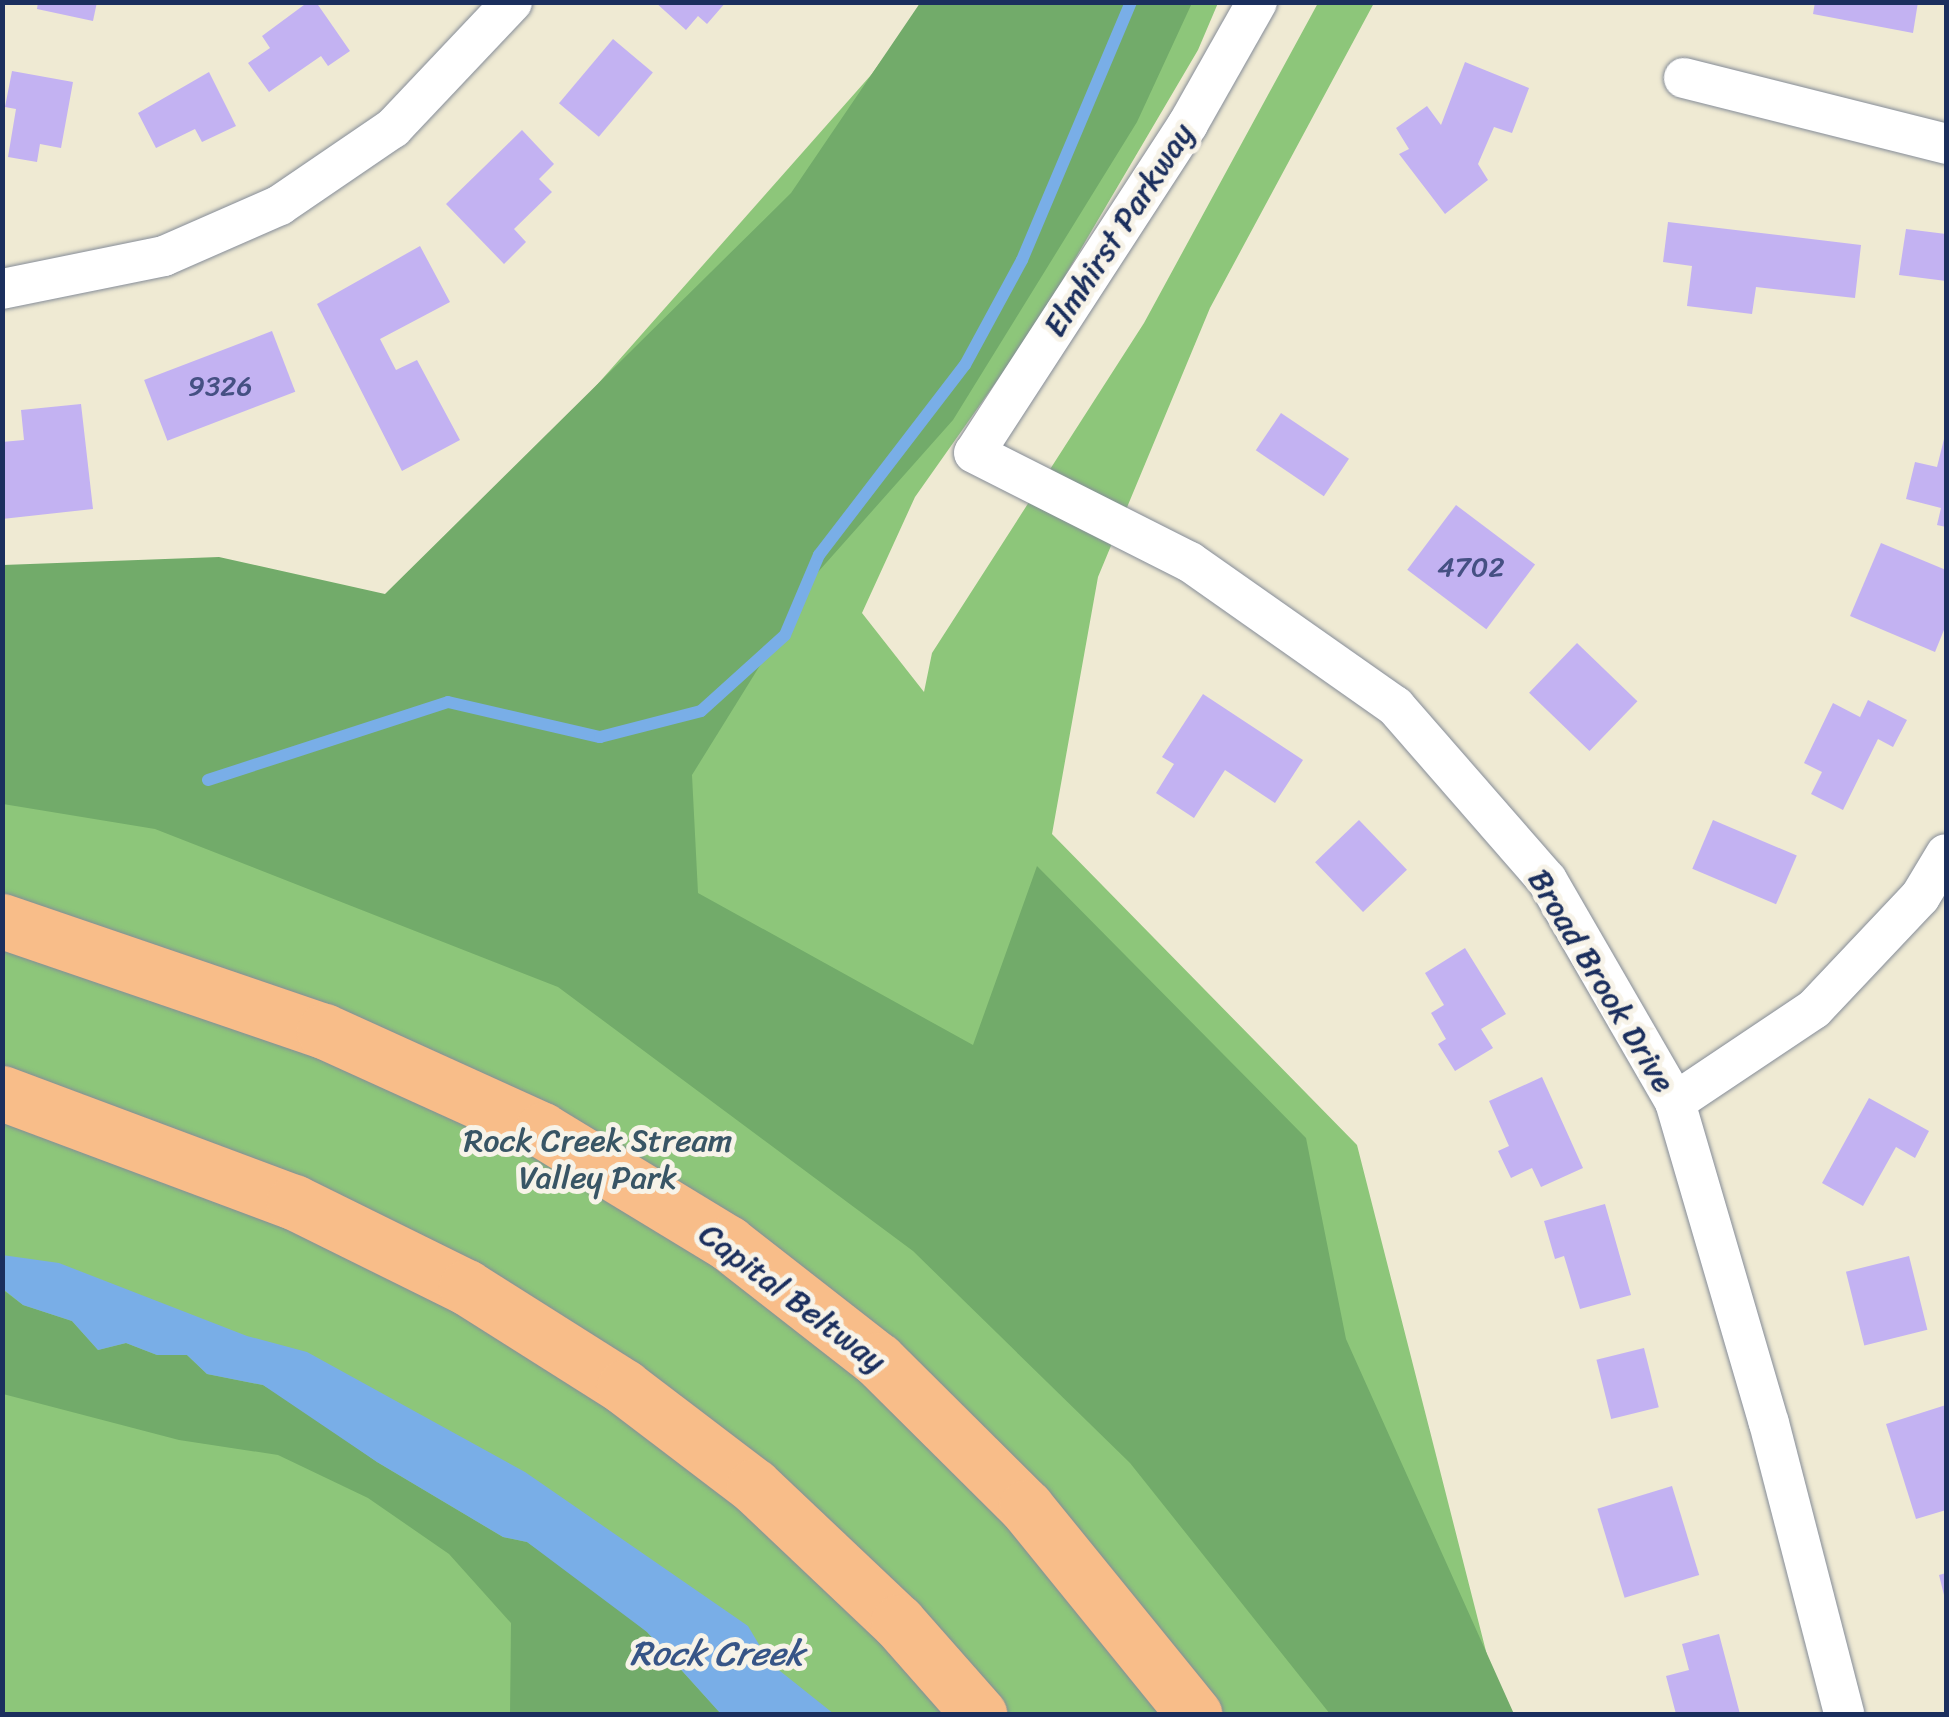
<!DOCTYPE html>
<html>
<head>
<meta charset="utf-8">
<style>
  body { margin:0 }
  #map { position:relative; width:1949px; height:1717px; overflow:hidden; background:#efead3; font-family:Sriracha,sans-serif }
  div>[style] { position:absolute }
  .green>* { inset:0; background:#8dc67a }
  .forest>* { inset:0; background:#72ab6a }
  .water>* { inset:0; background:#79aee7 }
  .stream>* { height:12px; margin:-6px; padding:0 6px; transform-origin:6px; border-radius:6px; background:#79aee7 }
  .building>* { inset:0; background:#c3b2f2; transform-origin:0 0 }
  .roads { filter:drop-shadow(0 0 2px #858c98) drop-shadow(0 0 2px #858c98) }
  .minor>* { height:40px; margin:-20px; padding:0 20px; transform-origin:20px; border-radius:20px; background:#fff }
  .motorway>* { height:55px; margin:-27.5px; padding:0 27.5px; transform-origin:27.5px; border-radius:27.5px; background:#f8bd89 }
  span { translate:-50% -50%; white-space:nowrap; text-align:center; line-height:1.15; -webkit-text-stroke:10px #f7f3e8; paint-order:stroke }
  .number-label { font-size:28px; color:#455083 }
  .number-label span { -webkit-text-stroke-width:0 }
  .street-label { font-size:32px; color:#1b2f5e }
  .park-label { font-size:32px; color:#385565 }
  .water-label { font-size:35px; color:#375587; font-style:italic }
  .frame { position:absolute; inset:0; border:5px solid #1b2f5e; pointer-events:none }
</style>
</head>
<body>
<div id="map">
  <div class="green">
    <i style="clip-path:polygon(924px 3px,1218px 3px,1198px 50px,1035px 327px,915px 497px,862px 613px,924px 692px,932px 653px,1144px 323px,1318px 3px,1374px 3px,1210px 308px,1098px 577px,1052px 834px,1357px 1145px,1502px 1714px,3px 1714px,2px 615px,398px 610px,871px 75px)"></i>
  </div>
  <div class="forest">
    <i style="clip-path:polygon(920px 3px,1192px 3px,1137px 122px,953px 420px,818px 572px,692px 775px,698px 893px,973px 1045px,1037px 866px,1306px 1138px,1346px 1339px,1514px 1714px,1330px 1714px,1130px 1463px,913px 1251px,558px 987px,155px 829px,3px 804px,3px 565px,219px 557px,385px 594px,791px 193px)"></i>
    <i style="clip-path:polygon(2px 1289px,23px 1305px,72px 1321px,98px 1350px,126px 1343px,157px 1355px,187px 1355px,207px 1374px,263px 1385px,293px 1403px,377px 1462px,503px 1537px,527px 1542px,603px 1595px,647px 1632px,721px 1714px,510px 1714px,511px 1623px,449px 1554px,368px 1498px,278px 1455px,179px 1440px,3px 1394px)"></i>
  </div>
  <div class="water">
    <i style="clip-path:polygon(2px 1255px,59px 1263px,247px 1336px,307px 1352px,525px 1472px,748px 1626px,770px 1663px,834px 1714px,721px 1714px,647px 1632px,527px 1542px,503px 1537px,377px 1462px,263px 1385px,207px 1374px,187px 1355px,157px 1355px,126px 1343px,98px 1350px,72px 1321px,23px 1305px,3px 1289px)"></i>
  </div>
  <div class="stream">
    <i style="left:208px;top:780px;width:252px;rotate:-18deg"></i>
    <i style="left:448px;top:702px;width:156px;rotate:13deg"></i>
    <i style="left:600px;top:737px;width:104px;rotate:-14.4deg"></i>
    <i style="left:701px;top:711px;width:113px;rotate:-42.1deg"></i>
    <i style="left:785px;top:635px;width:87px;rotate:-67deg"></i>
    <i style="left:819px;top:555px;width:240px;rotate:-52.5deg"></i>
    <i style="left:965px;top:365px;width:119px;rotate:-61.5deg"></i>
    <i style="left:1022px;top:260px;width:280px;rotate:-67.1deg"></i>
  </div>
  <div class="building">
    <i style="clip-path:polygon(38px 2px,97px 2px,93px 21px,37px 9px)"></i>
    <i style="clip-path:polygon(308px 2px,316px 2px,350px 51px,328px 66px,321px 56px,269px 92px,248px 63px,270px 48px,262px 36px)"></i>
    <i style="clip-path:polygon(655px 2px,726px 2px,707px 24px,698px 16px,686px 30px)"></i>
    <i style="clip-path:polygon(1815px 2px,1918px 2px,1913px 33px,1813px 14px)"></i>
    <i style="left:613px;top:39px;width:52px;height:84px;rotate:40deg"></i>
    <i style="clip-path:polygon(1465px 62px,1529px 88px,1512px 133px,1494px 127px,1478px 164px,1488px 180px,1445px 214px,1399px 154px,1409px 149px,1396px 128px,1427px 106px,1441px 125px)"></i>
    <i style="clip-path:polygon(12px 71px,73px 82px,61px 148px,40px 144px,37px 162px,8px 157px,16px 109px,5px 107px)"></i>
    <i style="clip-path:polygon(209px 72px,236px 126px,202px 142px,195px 129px,156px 148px,138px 113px)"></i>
    <i style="clip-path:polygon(522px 130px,554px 164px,539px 179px,552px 192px,514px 229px,526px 242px,504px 264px,446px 204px)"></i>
    <i style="clip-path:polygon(1668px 222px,1861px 245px,1855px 298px,1756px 287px,1752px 314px,1687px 306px,1692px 266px,1663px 262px)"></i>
    <i style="clip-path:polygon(1906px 229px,1946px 234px,1946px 281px,1899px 275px)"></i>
    <i style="clip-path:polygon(420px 246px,450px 302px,380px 339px,396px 370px,417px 360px,460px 440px,402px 471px,317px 304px)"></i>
    <i style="left:272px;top:331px;width:65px;height:137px;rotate:69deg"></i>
    <i style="clip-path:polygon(81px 404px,93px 509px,2px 519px,2px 442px,24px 440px,21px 410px)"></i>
    <i style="left:1281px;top:413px;width:82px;height:45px;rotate:34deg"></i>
    <i style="clip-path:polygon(1945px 435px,1946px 436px,1946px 527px,1937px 525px,1941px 508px,1906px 499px,1915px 462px,1937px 467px)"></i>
    <i style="left:1456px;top:505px;width:99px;height:81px;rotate:37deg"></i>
    <i style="clip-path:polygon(1881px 543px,1946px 570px,1946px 625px,1935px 652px,1850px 616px)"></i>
    <i style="left:1577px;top:643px;width:84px;height:69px;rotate:44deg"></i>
    <i style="clip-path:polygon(1203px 694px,1303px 760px,1275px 803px,1225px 770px,1194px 818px,1156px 793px,1174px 764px,1162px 757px)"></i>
    <i style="clip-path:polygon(1868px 700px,1907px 720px,1893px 747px,1878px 739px,1843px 810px,1811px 794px,1822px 772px,1804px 763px,1833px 703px,1860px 717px)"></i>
    <i style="left:1359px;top:820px;width:69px;height:61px;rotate:46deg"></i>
    <i style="left:1713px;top:820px;width:91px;height:53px;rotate:23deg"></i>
    <i style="clip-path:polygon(1465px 948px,1506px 1014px,1481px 1029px,1493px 1048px,1455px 1071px,1438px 1044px,1446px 1039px,1431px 1013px,1444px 1005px,1425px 973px)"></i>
    <i style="clip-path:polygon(1542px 1077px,1583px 1168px,1541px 1187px,1532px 1168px,1511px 1178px,1498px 1151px,1509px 1146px,1489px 1101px)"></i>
    <i style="clip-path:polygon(1869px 1098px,1929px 1131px,1915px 1158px,1896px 1147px,1863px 1206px,1822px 1183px)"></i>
    <i style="clip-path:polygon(1605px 1204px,1631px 1295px,1580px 1309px,1564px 1256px,1555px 1259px,1544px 1221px)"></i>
    <i style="left:1909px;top:1256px;width:76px;height:65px;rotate:76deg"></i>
    <i style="left:1644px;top:1348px;width:61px;height:49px;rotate:76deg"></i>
    <i style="clip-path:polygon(1946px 1405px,1946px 1510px,1916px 1519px,1886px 1424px)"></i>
    <i style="left:1672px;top:1486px;width:93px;height:78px;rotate:73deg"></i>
    <i style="clip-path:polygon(1946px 1573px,1946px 1598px,1945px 1599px,1939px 1575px)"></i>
    <i style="clip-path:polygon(1719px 1634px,1740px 1714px,1676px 1714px,1666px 1676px,1689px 1670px,1682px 1644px)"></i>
  </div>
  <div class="roads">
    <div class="minor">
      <i style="left:1257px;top:2px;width:140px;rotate:119.5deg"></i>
      <i style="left:1188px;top:124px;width:392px;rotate:123deg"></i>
      <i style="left:974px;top:453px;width:242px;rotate:26.8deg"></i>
      <i style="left:1190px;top:562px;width:251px;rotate:35.1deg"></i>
      <i style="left:1395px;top:706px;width:231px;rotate:48.9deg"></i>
      <i style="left:1547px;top:880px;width:256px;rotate:60deg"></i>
      <i style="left:1675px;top:1102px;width:334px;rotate:73.7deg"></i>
      <i style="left:1769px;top:1423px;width:301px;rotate:75.5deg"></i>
      <i style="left:1684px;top:78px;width:270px;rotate:14.1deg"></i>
      <i style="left:2px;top:289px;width:165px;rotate:-11.5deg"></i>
      <i style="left:164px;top:256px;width:127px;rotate:-23.7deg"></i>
      <i style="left:280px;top:205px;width:137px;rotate:-34.3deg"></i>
      <i style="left:393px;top:128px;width:173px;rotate:-46.6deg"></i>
      <i style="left:1675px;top:1102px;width:167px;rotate:-33.8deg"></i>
      <i style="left:1814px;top:1009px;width:154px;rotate:-46.6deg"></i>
      <i style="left:1920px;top:897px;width:50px;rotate:-58.8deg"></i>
    </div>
    <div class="motorway">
      <i style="left:2px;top:921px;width:340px;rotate:18.9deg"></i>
      <i style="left:324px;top:1031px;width:239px;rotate:24.4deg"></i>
      <i style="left:542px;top:1130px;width:218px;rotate:31.3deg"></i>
      <i style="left:728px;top:1243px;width:190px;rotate:38deg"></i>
      <i style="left:878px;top:1360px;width:209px;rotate:44.8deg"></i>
      <i style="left:1026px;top:1507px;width:267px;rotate:50.9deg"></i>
      <i style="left:2px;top:1093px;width:312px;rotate:20.5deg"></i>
      <i style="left:294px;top:1202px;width:192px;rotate:26.3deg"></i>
      <i style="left:466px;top:1287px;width:187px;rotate:32.3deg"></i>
      <i style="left:624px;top:1387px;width:163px;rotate:37.3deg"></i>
      <i style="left:754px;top:1486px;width:198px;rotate:43.4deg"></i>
      <i style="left:898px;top:1622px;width:123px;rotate:48.6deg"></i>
    </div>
  </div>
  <div class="number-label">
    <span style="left:220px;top:386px">9326</span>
    <span style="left:1471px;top:567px">4702</span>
  </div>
  <div class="street-label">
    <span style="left:1119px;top:230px;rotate:-57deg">Elmhirst Parkway</span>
    <span style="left:1601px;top:981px;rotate:59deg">Broad Brook Drive</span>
    <span style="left:792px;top:1298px;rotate:37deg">Capital Beltway</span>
  </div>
  <div class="park-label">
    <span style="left:598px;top:1160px">Rock Creek Stream<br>Valley Park</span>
  </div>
  <div class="water-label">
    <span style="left:717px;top:1653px">Rock Creek</span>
  </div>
  <div class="frame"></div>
</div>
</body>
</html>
